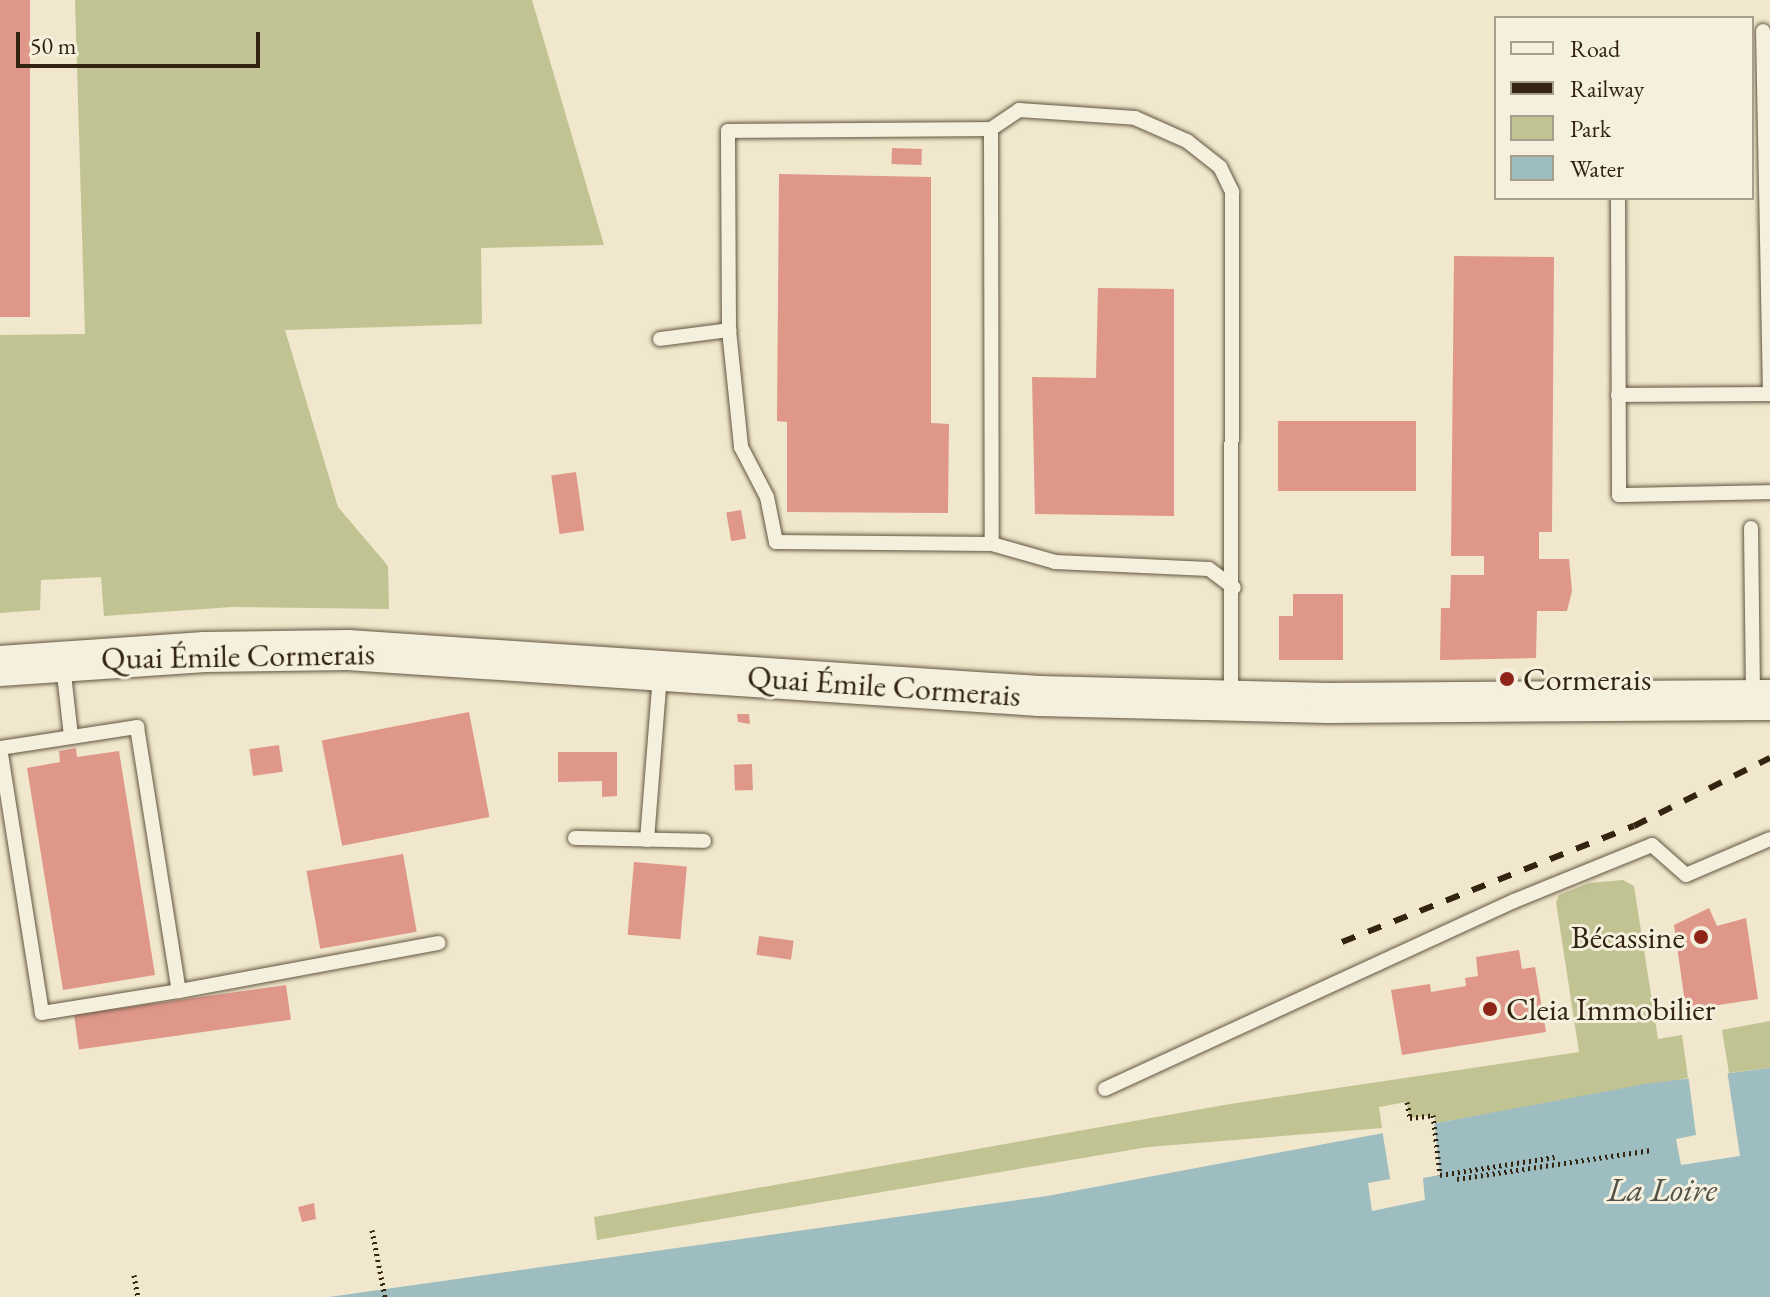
<!DOCTYPE html>
<html>
<head>
<meta charset="utf-8">
<style>
  body { margin:0 }
  #map { position:relative; width:1770px; height:1297px; overflow:hidden; background:#f0e7cc; font-family:"EB Garamond",serif }
  div>[style] { position:absolute }
  .green>* { inset:0; background:#c1c393 }
  .water>* { inset:0; background:#9ebdc1 }
  .pier>* { inset:0; background:#f0e7cc }
  .building>* { inset:0; background:#df978a; transform-origin:0 0 }
  .path>* { height:5px; margin-top:-2.5px; transform-origin:0; background:repeating-linear-gradient(90deg,#322411 0 2px,transparent 0 6px) }
  .roads { filter:drop-shadow(0 0 2px #625540) drop-shadow(0 0 2px #625540) }
  .lane>* { height:14px; margin:-7px; padding:0 7px; transform-origin:7px; border-radius:7px; background:#f5efde }
  .secondary>* { height:40px; margin:-20px; padding:0 20px; transform-origin:20px; border-radius:20px; background:#f5efde }
  .rail>* { height:6px; margin-top:-3px; transform-origin:0; background:repeating-linear-gradient(90deg,#322411 0 14px,transparent 0 28px) }
  .dots>* { width:22px; height:22px; translate:-50% -50%; box-sizing:border-box; border:4px solid #f5efde; border-radius:50% }
  span { translate:-50% -50%; white-space:nowrap; text-align:center; line-height:1.15; -webkit-text-stroke:6px #f5efde; paint-order:stroke }
  .street-label { font-size:32px; color:#322411 }
  .poi-label { font-size:32px; color:#322411 }
  .left { translate:0 -50%; text-align:left }
  .right { translate:-100% -50%; text-align:right }
  .water-label { font-size:34px; color:#525246; font-style:italic }
  .legend { position:absolute; left:1494px; top:16px; width:260px; height:184px; box-sizing:border-box; background:#f5efde; border:2px solid #a79e8c; margin:0; padding:10px 14px; list-style:none; font-size:24px; color:#322411 }
  .legend li { display:flex; align-items:center; gap:16px; height:40px }
  .legend b { width:40px; border:2px solid #a79e8c }
  .scale { position:absolute; left:16px; top:32px; width:244px; height:36px; box-sizing:border-box; border:4px solid #322411; border-top:0; padding-left:10px; font-size:24px; line-height:28px; white-space:nowrap; color:#322411; -webkit-text-stroke:6px #f5efde; paint-order:stroke }
</style>
</head>
<body>
<div id="map">
  <div class="green">
    <i style="clip-path:polygon(75px 0,532px 0,604px 245px,481px 248px,482px 324px,285px 330px,338px 507px,388px 566px,389px 609px,232px 607px,104px 616px,101px 577px,41px 580px,40px 610px,0 613px,0 335px,85px 334px)"></i>
    <i style="clip-path:polygon(1623px 880px,1634px 886px,1658px 1039px,1682px 1035px,1688px 1078px,1436px 1123px,1433px 1115px,1410px 1118px,1406px 1102px,1379px 1107px,1382px 1128px,1148px 1147px,597px 1240px,594px 1217px,1230px 1104px,1579px 1052px,1556px 902px,1559px 895px,1589px 883px)"></i>
    <i style="clip-path:polygon(1770px 1021px,1770px 1068px,1729px 1073px,1722px 1030px)"></i>
  </div>
  <div class="water">
    <i style="clip-path:polygon(1770px 1068px,1770px 1297px,329px 1297px,1047px 1196px,1645px 1084px)"></i>
  </div>
  <div class="pier">
    <i style="clip-path:polygon(1727px 1070px,1740px 1156px,1681px 1165px,1676px 1139px,1696px 1135px,1688px 1074px)"></i>
    <i style="clip-path:polygon(1434px 1120px,1440px 1175px,1423px 1178px,1425px 1200px,1372px 1211px,1368px 1183px,1390px 1179px,1382px 1129px)"></i>
  </div>
  <div class="building">
    <i style="left:0;top:0;width:30px;height:317px"></i>
    <i style="left:892px;top:148px;width:30px;height:16px;rotate:2deg"></i>
    <i style="clip-path:polygon(779px 174px,931px 177px,931px 423px,949px 424px,948px 513px,787px 512px,787px 422px,777px 421px)"></i>
    <i style="clip-path:polygon(1454px 256px,1554px 257px,1552px 532px,1539px 532px,1539px 559px,1569px 559px,1572px 591px,1567px 611px,1537px 611px,1536px 658px,1440px 660px,1441px 608px,1450px 608px,1451px 575px,1484px 575px,1484px 556px,1451px 556px)"></i>
    <i style="clip-path:polygon(1098px 288px,1174px 289px,1174px 516px,1035px 514px,1032px 377px,1096px 378px)"></i>
    <i style="left:1278px;top:421px;width:138px;height:70px"></i>
    <i style="left:576px;top:472px;width:59px;height:25px;rotate:82deg"></i>
    <i style="left:741px;top:510px;width:29px;height:15px;rotate:80deg"></i>
    <i style="clip-path:polygon(1293px 594px,1343px 594px,1343px 660px,1279px 660px,1279px 616px,1293px 616px)"></i>
    <i style="left:469px;top:712px;width:107px;height:150px;rotate:79deg"></i>
    <i style="clip-path:polygon(737px 714px,749px 714px,750px 724px,738px 722px)"></i>
    <i style="left:279px;top:745px;width:27px;height:30px;rotate:82deg"></i>
    <i style="clip-path:polygon(76px 748px,77px 757px,119px 751px,155px 975px,63px 990px,27px 768px,60px 762px,59px 751px)"></i>
    <i style="clip-path:polygon(558px 752px,617px 752px,617px 796px,602px 797px,602px 781px,558px 782px)"></i>
    <i style="left:752px;top:764px;width:26px;height:18px;rotate:88deg"></i>
    <i style="left:403px;top:854px;width:79px;height:98px;rotate:80deg"></i>
    <i style="left:634px;top:862px;width:53px;height:73px;rotate:5deg"></i>
    <i style="clip-path:polygon(1709px 908px,1717px 926px,1746px 918px,1758px 999px,1686px 1010px,1674px 925px)"></i>
    <i style="left:759px;top:936px;width:35px;height:19px;rotate:8deg"></i>
    <i style="clip-path:polygon(1519px 950px,1522px 969px,1535px 967px,1546px 1032px,1402px 1055px,1391px 990px,1430px 984px,1431px 992px,1466px 986px,1465px 978px,1478px 976px,1476px 957px)"></i>
    <i style="left:286px;top:985px;width:35px;height:214px;rotate:82deg"></i>
    <i style="clip-path:polygon(314px 1203px,316px 1219px,302px 1222px,298px 1207px)"></i>
  </div>
  <div class="path">
    <i style="left:1407px;top:1102px;width:16px;rotate:79deg"></i>
    <i style="left:1410px;top:1118px;width:23px;rotate:-7deg"></i>
    <i style="left:1433px;top:1115px;width:60px;rotate:83.3deg"></i>
    <i style="left:1440px;top:1175px;width:116px;rotate:-8.9deg"></i>
    <i style="left:1457px;top:1179px;width:195px;rotate:-8.5deg"></i>
    <i style="left:372px;top:1230px;width:68px;rotate:79deg"></i>
    <i style="left:134px;top:1275px;width:22px;rotate:80deg"></i>
  </div>
  <div class="roads">
    <div class="lane">
      <i style="left:991px;top:129px;width:34px;rotate:-34deg"></i>
      <i style="left:1019px;top:110px;width:116px;rotate:3.9deg"></i>
      <i style="left:1135px;top:118px;width:57px;rotate:23.9deg"></i>
      <i style="left:1187px;top:141px;width:42px;rotate:38.2deg"></i>
      <i style="left:1220px;top:167px;width:28px;rotate:64deg"></i>
      <i style="left:1232px;top:192px;width:504px;rotate:90.11deg"></i>
      <i style="left:1618px;top:198px;width:297px;rotate:89.8deg"></i>
      <i style="left:1619px;top:495px;width:151px;rotate:-1.1deg"></i>
      <i style="left:729px;top:330px;width:118px;rotate:84.1deg"></i>
      <i style="left:741px;top:447px;width:56px;rotate:62.5deg"></i>
      <i style="left:767px;top:497px;width:46px;rotate:78.7deg"></i>
      <i style="left:776px;top:542px;width:216px;rotate:0.5deg"></i>
      <i style="left:992px;top:544px;width:66px;rotate:15.9deg"></i>
      <i style="left:1055px;top:562px;width:154px;rotate:2.6deg"></i>
      <i style="left:1209px;top:569px;width:31px;rotate:37deg"></i>
      <i style="left:660px;top:339px;width:70px;rotate:-7.4deg"></i>
      <i style="left:729px;top:330px;width:199px;rotate:-90.3deg"></i>
      <i style="left:728px;top:131px;width:263px;rotate:-0.4deg"></i>
      <i style="left:991px;top:129px;width:415px;rotate:89.9deg"></i>
      <i style="left:1618px;top:395px;width:152px;rotate:-0.4deg"></i>
      <i style="left:1770px;top:394px;width:363px;rotate:-91.1deg"></i>
      <i style="left:1751px;top:528px;width:168px;rotate:89.3deg"></i>
      <i style="left:63px;top:665px;width:71px;rotate:83.6deg"></i>
      <i style="left:137px;top:727px;width:267px;rotate:81deg"></i>
      <i style="left:179px;top:991px;width:139px;rotate:170.9deg"></i>
      <i style="left:42px;top:1013px;width:268px;rotate:-99deg"></i>
      <i style="left:0;top:748px;width:139px;rotate:-8.7deg"></i>
      <i style="left:575px;top:838px;width:129px;rotate:1.3deg"></i>
      <i style="left:647px;top:840px;width:168px;rotate:-85.5deg"></i>
      <i style="left:179px;top:991px;width:264px;rotate:-10.5deg"></i>
      <i style="left:1105px;top:1089px;width:450px;rotate:-24.7deg"></i>
      <i style="left:1514px;top:901px;width:149px;rotate:-22.1deg"></i>
      <i style="left:1652px;top:845px;width:45px;rotate:41.4deg"></i>
      <i style="left:1686px;top:875px;width:91px;rotate:-23.2deg"></i>
    </div>
    <div class="secondary">
      <i style="left:0;top:666px;width:205px;rotate:-3.9deg"></i>
      <i style="left:205px;top:652px;width:143px;rotate:-0.8deg"></i>
      <i style="left:348px;top:650px;width:693px;rotate:3.81deg"></i>
      <i style="left:1039px;top:696px;width:289px;rotate:1.4deg"></i>
      <i style="left:1328px;top:703px;width:442px;rotate:-0.4deg"></i>
    </div>
  </div>
  <div class="rail">
    <i style="left:1342px;top:942px;width:314px;rotate:-21.7deg"></i>
    <i style="left:1634px;top:826px;width:152px;rotate:-26.6deg"></i>
  </div>
  <div class="dots">
    <i style="left:1507px;top:679px;background:#8f2418"></i>
    <i style="left:1701px;top:937px;background:#8f2418"></i>
    <i style="left:1490px;top:1009px;background:#8f2418"></i>
  </div>
  <div class="street-label">
    <span style="left:238px;top:656px;rotate:-1deg">Quai Émile Cormerais</span>
    <span style="left:884px;top:686px;rotate:4deg">Quai Émile Cormerais</span>
  </div>
  <div class="poi-label">
    <span class="left" style="left:1523px;top:679px">Cormerais</span>
    <span class="right" style="left:1685px;top:937px">Bécassine</span>
    <span class="left" style="left:1506px;top:1009px">Cleia Immobilier</span>
  </div>
  <div class="water-label">
    <span style="left:1662px;top:1190px">La Loire</span>
  </div>
  <ul class="legend">
  <li><b style="height:10px;background:#f5efde"></b>Road</li>
  <li><b style="height:10px;background:#322411"></b>Railway</li>
  <li><b style="height:22px;background:#c1c393"></b>Park</li>
  <li><b style="height:22px;background:#9ebdc1"></b>Water</li>
  </ul>
  <div class="scale">50 m</div>
</div>
</body>
</html>
